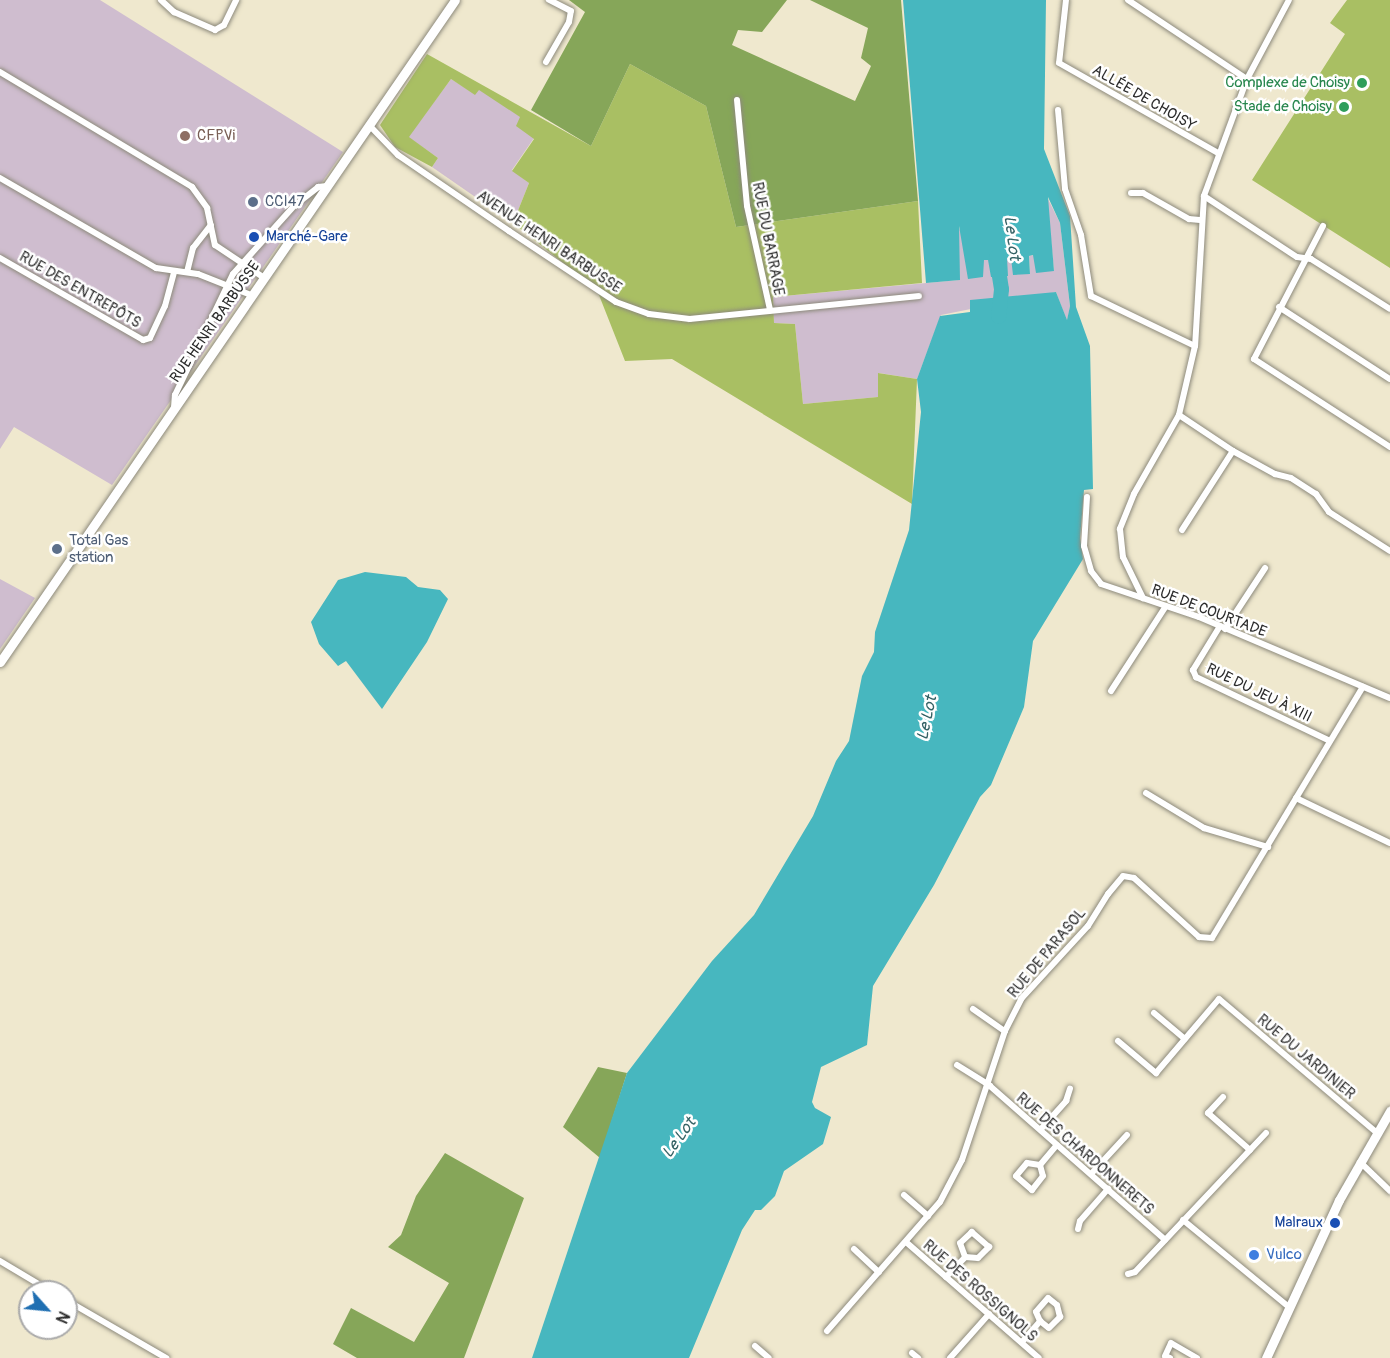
<!DOCTYPE html>
<html>
<head>
<meta charset="utf-8">
<style>
  body { margin:0 }
  #map { position:relative; width:1390px; height:1358px; overflow:hidden; background:#efe8ce; font-family:Pangolin,sans-serif }
  div>[style] { position:absolute }
  .industrial>* { inset:0; background:#cfbdcf }
  .green>* { inset:0; background:#a9bf63 }
  .forest>* { inset:0; background:#86a659 }
  .water>* { inset:0; background:#47b7bf }
  .river>* { height:15px; margin:-7.5px; padding:0 7.5px; transform-origin:7.5px; border-radius:7.5px; background:#47b7bf }
  .roads { filter:drop-shadow(0 0 2px #8d8a7c) drop-shadow(0 0 2px #8d8a7c) }
  .street>* { height:6px; margin:-3px; padding:0 3px; transform-origin:3px; border-radius:3px; background:#fff }
  .secondary>* { height:9px; margin:-4.5px; padding:0 4.5px; transform-origin:4.5px; border-radius:4.5px; background:#fff }
  .dots>* { width:16px; height:16px; translate:-50% -50%; box-sizing:border-box; border:3px solid #fff; border-radius:50% }
  span { translate:-50% -50%; white-space:nowrap; text-align:center; line-height:1.15; -webkit-text-stroke:5px #fff; paint-order:stroke }
  .leisure-label { font-size:15px; color:#27864d }
  .right { translate:-100% -50%; text-align:right }
  .street-label { font-size:15px; color:#2b2b2b }
  .education-label { font-size:15px; color:#785e54 }
  .left { translate:0 -50%; text-align:left }
  .service-label { font-size:15px; color:#4e5e75 }
  .transit-label { font-size:15px; color:#164399 }
  .shop-label { font-size:15px; color:#366cbe }
  .water-label { font-size:16px; color:#366366; font-style:italic }
  .north { position:absolute; left:18px; top:1280px; width:60px; height:60px; box-sizing:border-box; background:#fff; border:2px solid #aaa; border-radius:50%; rotate:117deg; font-size:16px; font-weight:700; line-height:24px; text-align:center; color:#2b2b2b }
  .north::after { content:''; display:block; margin:auto; width:21px; height:27px; background:#1f6fb2; clip-path:polygon(50% 0,100% 100%,50% 72%,0 100%) }
</style>
</head>
<body>
<div id="map">
  <div class="industrial">
    <i style="clip-path:polygon(0 0,100px 0,343px 152px,112px 485px,14px 427px,0 449px)"></i>
    <i style="clip-path:polygon(451px 79px,475px 94px,479px 89px,521px 117px,534px 138px,512px 170px,529px 183px,513px 223px,432px 167px,438px 158px,408px 137px)"></i>
    <i style="clip-path:polygon(1047px 197px,1060px 223px,1070px 306px,1067px 321px,1056px 292px,941px 315px,917px 379px,879px 373px,878px 397px,803px 404px,795px 324px,774px 323px,773px 297px,959px 280px,958px 226px,983px 277px,983px 260px,988px 260px,1007px 276px,1007px 258px,1030px 274px,1029px 256px,1034px 255px,1054px 271px)"></i>
    <i style="clip-path:polygon(0 579px,35px 598px,0 649px)"></i>
  </div>
  <div class="green">
    <i style="clip-path:polygon(1347px 0,1390px 0,1390px 268px,1252px 180px,1345px 34px,1330px 23px)"></i>
    <i style="clip-path:polygon(427px 54px,591px 146px,630px 64px,706px 106px,736px 227px,918px 201px,922px 283px,773px 297px,774px 323px,795px 324px,803px 404px,878px 397px,878px 373px,917px 379px,912px 504px,672px 359px,625px 361px,597px 290px,513px 223px,529px 183px,512px 171px,534px 139px,516px 126px,520px 117px,479px 90px,475px 95px,451px 79px,409px 137px,438px 158px,432px 167px,395px 147px,380px 125px)"></i>
  </div>
  <div class="forest">
    <i style="clip-path:polygon(569px 0,787px 0,762px 32px,738px 30px,732px 45px,855px 101px,871px 66px,861px 58px,868px 28px,810px 0,901px 0,918px 201px,736px 227px,706px 106px,630px 64px,591px 146px,531px 110px,585px 12px)"></i>
    <i style="clip-path:polygon(598px 1067px,627px 1073px,600px 1158px,563px 1127px)"></i>
    <i style="clip-path:polygon(445px 1153px,524px 1198px,464px 1358px,357px 1358px,333px 1344px,351px 1308px,414px 1342px,449px 1283px,388px 1247px,401px 1235px,416px 1196px)"></i>
  </div>
  <div class="water">
    <i style="clip-path:polygon(903px 0,1046px 0,1044px 149px,1070px 216px,1076px 307px,1090px 346px,1093px 489px,1084px 490px,1080px 538px,1083px 559px,1033px 641px,1024px 707px,991px 785px,980px 797px,934px 885px,873px 986px,867px 1045px,821px 1067px,812px 1102px,815px 1108px,831px 1117px,823px 1144px,784px 1171px,775px 1196px,761px 1210px,755px 1210px,742px 1230px,689px 1358px,532px 1358px,627px 1073px,712px 961px,754px 915px,813px 816px,836px 761px,849px 741px,862px 676px,874px 652px,875px 632px,909px 530px,921px 412px,917px 379px,940px 316px,970px 312px,970px 300px,1056px 292px,1067px 320px,1070px 306px,1060px 223px,1048px 197px,1054px 271px,1036px 273px,1033px 255px,1029px 256px,1030px 274px,1013px 275px,1011px 258px,1007px 258px,1008px 276px,991px 277px,988px 260px,984px 260px,983px 277px,968px 279px,959px 226px,960px 280px,926px 283px)"></i>
    <i style="clip-path:polygon(365px 572px,406px 577px,418px 587px,440px 590px,448px 599px,427px 642px,382px 709px,346px 661px,338px 666px,319px 644px,311px 622px,338px 580px)"></i>
  </div>
  <div class="river">
    <i style="left:996px;top:257px;width:32px;rotate:81deg"></i>
    <i style="left:1001px;top:289px;width:27px;rotate:96deg"></i>
  </div>
  <div class="roads">
    <div class="street">
      <i style="left:161px;top:0;width:18px;rotate:43deg"></i>
      <i style="left:174px;top:12px;width:45px;rotate:23.7deg"></i>
      <i style="left:215px;top:30px;width:10px;rotate:-29deg"></i>
      <i style="left:224px;top:25px;width:28px;rotate:-64deg"></i>
      <i style="left:1066px;top:0;width:63px;rotate:96.3deg"></i>
      <i style="left:1059px;top:63px;width:183px;rotate:29.5deg"></i>
      <i style="left:1128px;top:0;width:143px;rotate:33.6deg"></i>
      <i style="left:1247px;top:79px;width:125px;rotate:110.2deg"></i>
      <i style="left:1204px;top:196px;width:150px;rotate:93.4deg"></i>
      <i style="left:1195px;top:346px;width:71px;rotate:103.1deg"></i>
      <i style="left:1179px;top:415px;width:91px;rotate:119.7deg"></i>
      <i style="left:1134px;top:494px;width:38px;rotate:112deg"></i>
      <i style="left:1120px;top:529px;width:28px;rotate:84deg"></i>
      <i style="left:1123px;top:557px;width:46px;rotate:64deg"></i>
      <i style="left:546px;top:62px;width:46px;rotate:-60.1deg"></i>
      <i style="left:569px;top:22px;width:11px;rotate:-80deg"></i>
      <i style="left:571px;top:11px;width:25px;rotate:-153deg"></i>
      <i style="left:0;top:72px;width:224px;rotate:30.9deg"></i>
      <i style="left:192px;top:187px;width:26px;rotate:54deg"></i>
      <i style="left:207px;top:208px;width:38px;rotate:78deg"></i>
      <i style="left:215px;top:245px;width:58px;rotate:33.7deg"></i>
      <i style="left:1247px;top:79px;width:89px;rotate:-62deg"></i>
      <i style="left:737px;top:100px;width:106px;rotate:84.6deg"></i>
      <i style="left:747px;top:206px;width:107px;rotate:77.5deg"></i>
      <i style="left:1058px;top:110px;width:79px;rotate:84.9deg"></i>
      <i style="left:1065px;top:189px;width:49px;rotate:70.8deg"></i>
      <i style="left:1081px;top:235px;width:62px;rotate:80.7deg"></i>
      <i style="left:1091px;top:296px;width:115px;rotate:25.7deg"></i>
      <i style="left:369px;top:125px;width:42px;rotate:46deg"></i>
      <i style="left:398px;top:155px;width:135px;rotate:34.4deg"></i>
      <i style="left:509px;top:231px;width:128px;rotate:33.6deg"></i>
      <i style="left:616px;top:302px;width:35px;rotate:20deg"></i>
      <i style="left:649px;top:314px;width:41px;rotate:7deg"></i>
      <i style="left:690px;top:319px;width:230px;rotate:-5.7deg"></i>
      <i style="left:0;top:178px;width:180px;rotate:30deg"></i>
      <i style="left:156px;top:268px;width:42px;rotate:8.1deg"></i>
      <i style="left:198px;top:274px;width:57px;rotate:21.6deg"></i>
      <i style="left:1131px;top:193px;width:12px"></i>
      <i style="left:1143px;top:193px;width:53px;rotate:29.5deg"></i>
      <i style="left:1189px;top:219px;width:11px;rotate:5deg"></i>
      <i style="left:1204px;top:196px;width:111px;rotate:33.3deg"></i>
      <i style="left:1297px;top:257px;width:14px;rotate:8deg"></i>
      <i style="left:1311px;top:259px;width:93px;rotate:32.3deg"></i>
      <i style="left:1323px;top:226px;width:150px;rotate:117.4deg"></i>
      <i style="left:1254px;top:359px;width:162px;rotate:32.9deg"></i>
      <i style="left:0;top:258px;width:165px;rotate:29.8deg"></i>
      <i style="left:143px;top:340px;width:7px;rotate:-16deg"></i>
      <i style="left:150px;top:338px;width:35px;rotate:-65deg"></i>
      <i style="left:165px;top:306px;width:35px;rotate:-75deg"></i>
      <i style="left:187px;top:272px;width:25px;rotate:-76deg"></i>
      <i style="left:193px;top:248px;width:29px;rotate:-52deg"></i>
      <i style="left:1279px;top:307px;width:132px;rotate:33deg"></i>
      <i style="left:174px;top:408px;width:13px;rotate:-86deg"></i>
      <i style="left:175px;top:395px;width:134px;rotate:-64.4deg"></i>
      <i style="left:233px;top:274px;width:91px;rotate:-48.1deg"></i>
      <i style="left:294px;top:206px;width:31px;rotate:-38deg"></i>
      <i style="left:318px;top:187px;width:9px;rotate:-6deg"></i>
      <i style="left:1179px;top:415px;width:65px;rotate:33.7deg"></i>
      <i style="left:1233px;top:451px;width:48px;rotate:28.7deg"></i>
      <i style="left:1275px;top:474px;width:16px;rotate:14deg"></i>
      <i style="left:1291px;top:478px;width:30px;rotate:33deg"></i>
      <i style="left:1316px;top:494px;width:22px;rotate:54deg"></i>
      <i style="left:1329px;top:512px;width:72px;rotate:32.6deg"></i>
      <i style="left:1087px;top:497px;width:49px;rotate:93.5deg"></i>
      <i style="left:1084px;top:546px;width:26px;rotate:74deg"></i>
      <i style="left:1091px;top:571px;width:16px;rotate:52deg"></i>
      <i style="left:1101px;top:584px;width:103px;rotate:18.6deg"></i>
      <i style="left:1199px;top:617px;width:207px;rotate:23deg"></i>
      <i style="left:1182px;top:530px;width:94px;rotate:-57.2deg"></i>
      <i style="left:1220px;top:626px;width:52px;rotate:121.5deg"></i>
      <i style="left:1193px;top:670px;width:8px;rotate:67deg"></i>
      <i style="left:1196px;top:677px;width:148px;rotate:25.5deg"></i>
      <i style="left:1225px;top:629px;width:73px;rotate:-56.7deg"></i>
      <i style="left:1111px;top:691px;width:101px;rotate:-57.1deg"></i>
      <i style="left:1146px;top:793px;width:68px;rotate:31.1deg"></i>
      <i style="left:1204px;top:828px;width:67px;rotate:16.5deg"></i>
      <i style="left:1296px;top:798px;width:104px;rotate:25.6deg"></i>
      <i style="left:973px;top:1009px;width:39px;rotate:35deg"></i>
      <i style="left:1154px;top:1013px;width:40px;rotate:40deg"></i>
      <i style="left:1118px;top:1041px;width:50px;rotate:40.1deg"></i>
      <i style="left:1156px;top:1073px;width:97px;rotate:-49.6deg"></i>
      <i style="left:1219px;top:999px;width:207px;rotate:40.3deg"></i>
      <i style="left:957px;top:1065px;width:39px;rotate:32deg"></i>
      <i style="left:990px;top:1086px;width:233px;rotate:41.3deg"></i>
      <i style="left:1223px;top:1097px;width:22px;rotate:133deg"></i>
      <i style="left:1208px;top:1113px;width:56px;rotate:41.4deg"></i>
      <i style="left:1041px;top:1129px;width:38px;rotate:-48deg"></i>
      <i style="left:1066px;top:1101px;width:13px;rotate:-72deg"></i>
      <i style="left:1360px;top:1162px;width:42px;rotate:44deg"></i>
      <i style="left:1040px;top:1165px;width:11px;rotate:75deg"></i>
      <i style="left:1043px;top:1176px;width:18px;rotate:128deg"></i>
      <i style="left:1032px;top:1190px;width:21px;rotate:-139deg"></i>
      <i style="left:1016px;top:1176px;width:17px;rotate:-50deg"></i>
      <i style="left:1027px;top:1163px;width:13px;rotate:9deg"></i>
      <i style="left:1040px;top:1165px;width:26px;rotate:-50deg"></i>
      <i style="left:1091px;top:1174px;width:53px;rotate:-47.3deg"></i>
      <i style="left:904px;top:1195px;width:32px;rotate:41deg"></i>
      <i style="left:1183px;top:1220px;width:137px;rotate:39.4deg"></i>
      <i style="left:1078px;top:1229px;width:8px;rotate:-76deg"></i>
      <i style="left:1080px;top:1221px;width:43px;rotate:-48.8deg"></i>
      <i style="left:906px;top:1242px;width:176px;rotate:41.1deg"></i>
      <i style="left:854px;top:1249px;width:34px;rotate:43deg"></i>
      <i style="left:0;top:1261px;width:61px;rotate:30.8deg"></i>
      <i style="left:1128px;top:1274px;width:7px;rotate:-16deg"></i>
      <i style="left:1135px;top:1272px;width:191px;rotate:-46.7deg"></i>
      <i style="left:946px;top:1277px;width:28px;rotate:-46deg"></i>
      <i style="left:965px;top:1257px;width:13px;rotate:4deg"></i>
      <i style="left:978px;top:1258px;width:16px;rotate:-45deg"></i>
      <i style="left:989px;top:1247px;width:23px;rotate:-139deg"></i>
      <i style="left:972px;top:1232px;width:16px;rotate:137deg"></i>
      <i style="left:960px;top:1243px;width:15px;rotate:70deg"></i>
      <i style="left:66px;top:1300px;width:116px;rotate:30.1deg"></i>
      <i style="left:827px;top:1331px;width:171px;rotate:-48.8deg"></i>
      <i style="left:940px;top:1202px;width:47px;rotate:-62.4deg"></i>
      <i style="left:962px;top:1160px;width:136px;rotate:-71.6deg"></i>
      <i style="left:1005px;top:1031px;width:36px;rotate:-63deg"></i>
      <i style="left:1021px;top:999px;width:99px;rotate:-47.5deg"></i>
      <i style="left:1088px;top:926px;width:38px;rotate:-58deg"></i>
      <i style="left:1108px;top:894px;width:23px;rotate:-50deg"></i>
      <i style="left:1123px;top:876px;width:11px;rotate:10deg"></i>
      <i style="left:1134px;top:878px;width:88px;rotate:42.2deg"></i>
      <i style="left:1199px;top:937px;width:13px;rotate:4deg"></i>
      <i style="left:1212px;top:938px;width:293px;rotate:-59deg"></i>
      <i style="left:1022px;top:1342px;width:28px;rotate:-49deg"></i>
      <i style="left:1040px;top:1321px;width:11px;rotate:38deg"></i>
      <i style="left:1049px;top:1328px;width:16px;rotate:-45deg"></i>
      <i style="left:1060px;top:1317px;width:12px;rotate:-104deg"></i>
      <i style="left:1057px;top:1305px;width:11px;rotate:-142deg"></i>
      <i style="left:1048px;top:1298px;width:18px;rotate:131deg"></i>
      <i style="left:1036px;top:1312px;width:10px;rotate:66deg"></i>
      <i style="left:755px;top:1346px;width:18px;rotate:41deg"></i>
      <i style="left:912px;top:1353px;width:8px;rotate:40deg"></i>
      <i style="left:950px;top:1358px;width:59px;rotate:-48.4deg"></i>
      <i style="left:1170px;top:1358px;width:5px;rotate:-158deg"></i>
      <i style="left:1165px;top:1356px;width:14px;rotate:-65deg"></i>
      <i style="left:1171px;top:1343px;width:30px;rotate:30deg"></i>
    </div>
    <div class="secondary">
      <i style="left:0;top:662px;width:803px;rotate:-55.5deg"></i>
      <i style="left:1266px;top:1358px;width:174px;rotate:-65.2deg"></i>
      <i style="left:1339px;top:1200px;width:103px;rotate:-60.2deg"></i>
    </div>
  </div>
  <div class="dots">
    <i style="left:1362px;top:83px;background:#2e9e5b"></i>
    <i style="left:1344px;top:107px;background:#2e9e5b"></i>
    <i style="left:185px;top:136px;background:#8d6e63"></i>
    <i style="left:253px;top:202px;background:#5c6f8a"></i>
    <i style="left:254px;top:237px;background:#1a4fb4"></i>
    <i style="left:57px;top:549px;background:#5c6f8a"></i>
    <i style="left:1335px;top:1223px;background:#1a4fb4"></i>
    <i style="left:1254px;top:1255px;background:#3f7fe0"></i>
  </div>
  <div class="leisure-label">
    <span class="right" style="left:1350px;top:83px">Complexe de Choisy</span>
    <span class="right" style="left:1332px;top:107px">Stade de Choisy</span>
  </div>
  <div class="street-label">
    <span style="left:1144px;top:98px;rotate:30deg">ALLÉE DE CHOISY</span>
    <span style="left:768px;top:239px;rotate:79deg">RUE DU BARRAGE</span>
    <span style="left:549px;top:242px;rotate:34deg">AVENUE HENRI BARBUSSE</span>
    <span style="left:80px;top:290px;rotate:30deg">RUE DES ENTREPÔTS</span>
    <span style="left:215px;top:322px;rotate:-55deg">RUE HENRI BARBUSSE</span>
    <span style="left:1209px;top:611px;rotate:21deg">RUE DE COURTADE</span>
    <span style="left:1259px;top:693px;rotate:26deg">RUE DU JEU À XIII</span>
    <span style="left:1047px;top:953px;rotate:-50deg">RUE DE PARASOL</span>
    <span style="left:1306px;top:1057px;rotate:40deg">RUE DU JARDINIER</span>
    <span style="left:1085px;top:1154px;rotate:41deg">RUE DES CHARDONNERETS</span>
    <span style="left:980px;top:1291px;rotate:41deg">RUE DES ROSSIGNOLS</span>
  </div>
  <div class="education-label">
    <span class="left" style="left:197px;top:136px">CFPVi</span>
  </div>
  <div class="service-label">
    <span class="left" style="left:265px;top:202px">CCI47</span>
    <span class="left" style="left:69px;top:549px">Total Gas<br>station</span>
  </div>
  <div class="transit-label">
    <span class="left" style="left:266px;top:237px">Marché-Gare</span>
    <span class="right" style="left:1323px;top:1223px">Malraux</span>
  </div>
  <div class="shop-label">
    <span class="left" style="left:1266px;top:1255px">Vulco</span>
  </div>
  <div class="water-label">
    <span style="left:1012px;top:238px;rotate:83deg">Le Lot</span>
    <span style="left:927px;top:718px;rotate:-78deg">Le Lot</span>
    <span style="left:679px;top:1138px;rotate:-54deg">Le Lot</span>
  </div>
  <div class="north">N</div>
</div>
</body>
</html>
